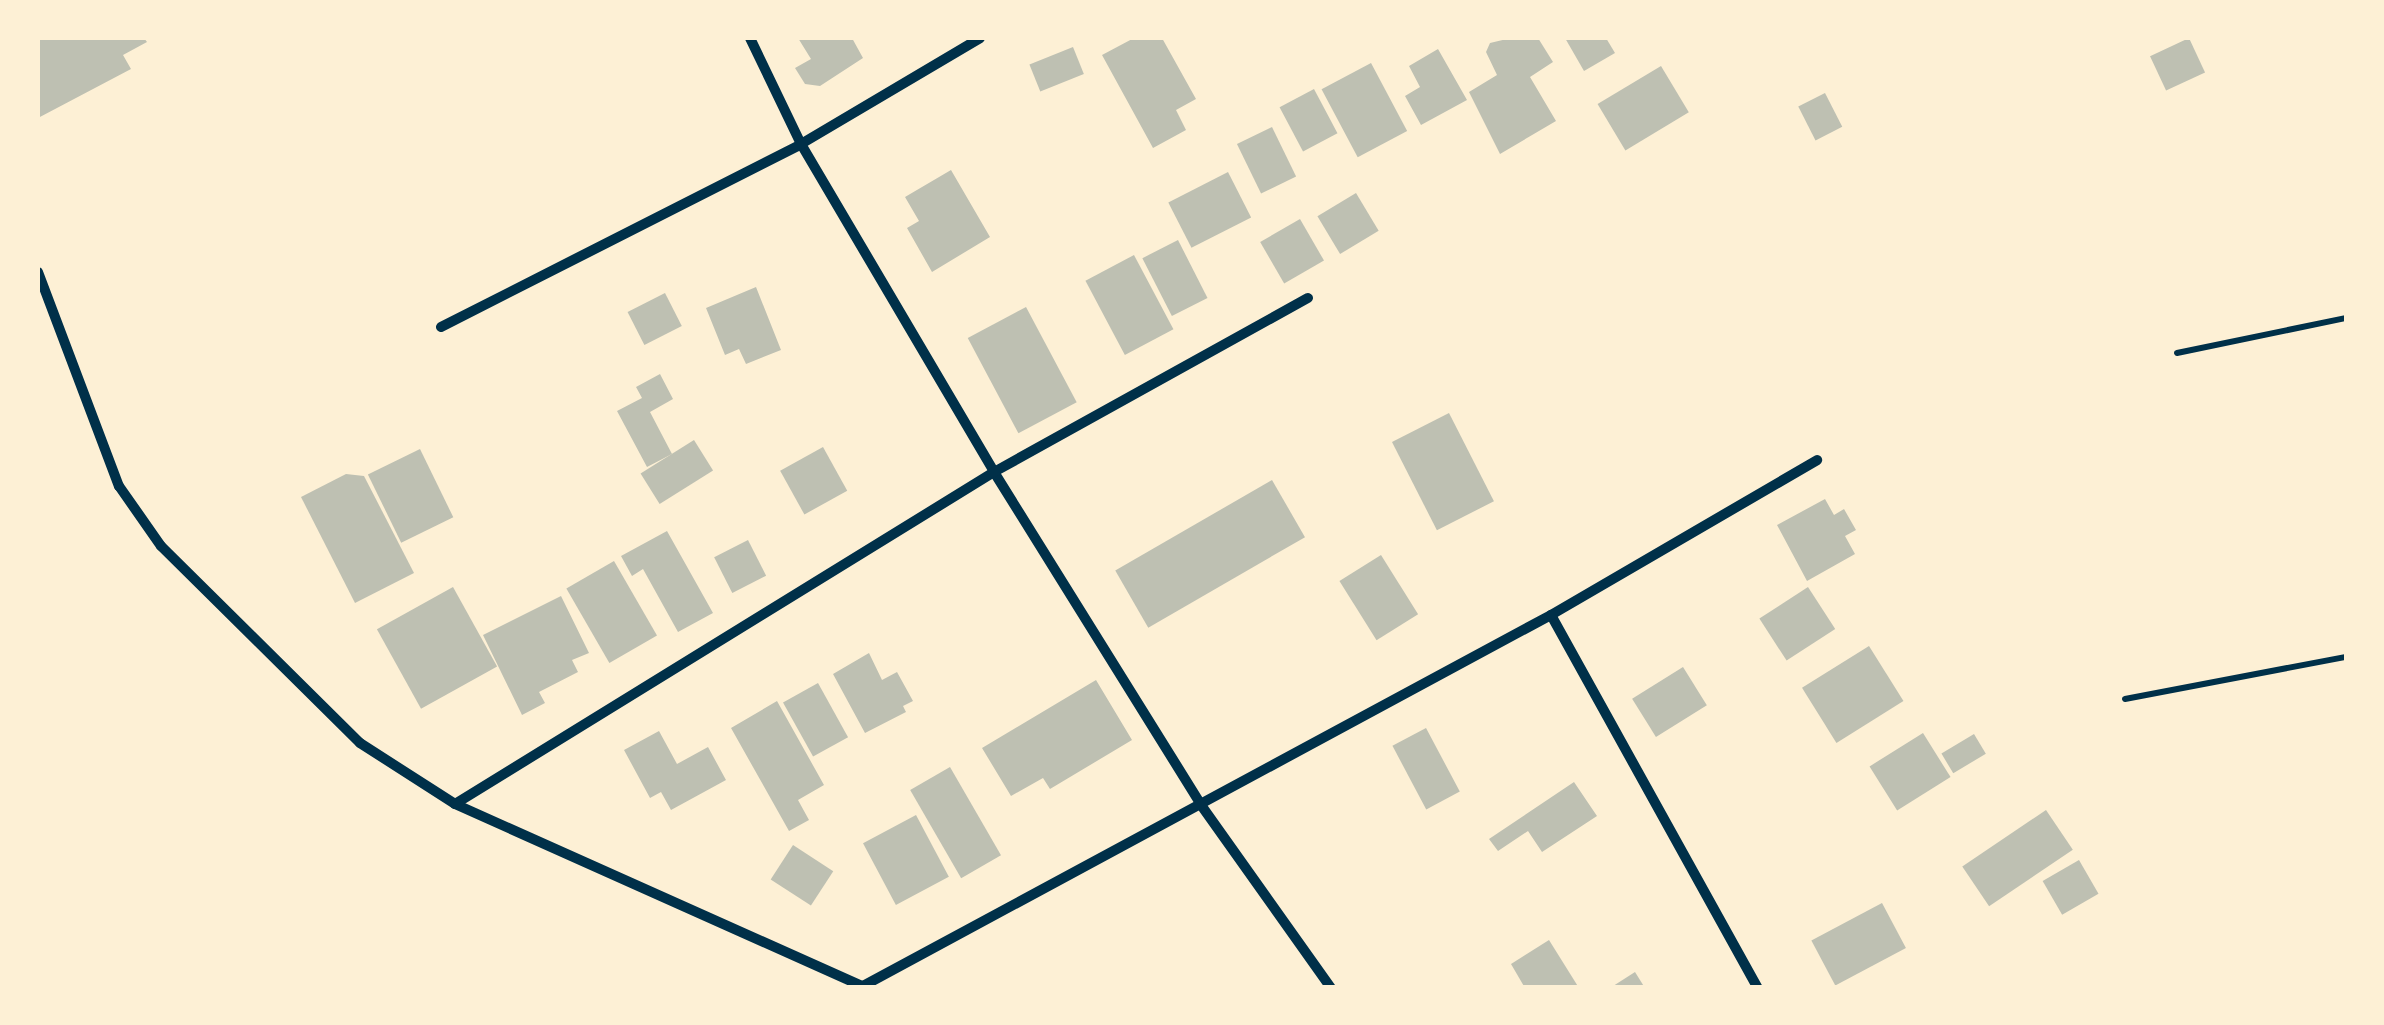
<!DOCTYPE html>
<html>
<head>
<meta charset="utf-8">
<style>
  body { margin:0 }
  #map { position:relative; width:2384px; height:1025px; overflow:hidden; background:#fdf0d5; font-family:"Source Sans 3",sans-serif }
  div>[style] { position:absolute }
  .building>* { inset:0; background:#bec0b2; transform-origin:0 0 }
  .path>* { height:6px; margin:-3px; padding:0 3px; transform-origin:3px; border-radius:3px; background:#003049 }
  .minor>* { height:10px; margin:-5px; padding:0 5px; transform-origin:5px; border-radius:5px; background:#003049 }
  span { translate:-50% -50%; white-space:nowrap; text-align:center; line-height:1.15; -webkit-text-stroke:8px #fdf0d5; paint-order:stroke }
  .frame { position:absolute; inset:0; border:40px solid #fdf0d5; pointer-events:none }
</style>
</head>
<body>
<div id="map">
  <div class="building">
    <i style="clip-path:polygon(38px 38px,144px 38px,147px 42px,123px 55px,131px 69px,38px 118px)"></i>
    <i style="clip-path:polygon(798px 38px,852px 38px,863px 58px,820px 86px,805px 84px,795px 68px,811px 59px)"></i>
    <i style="clip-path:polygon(1134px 38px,1162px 38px,1196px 99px,1176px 110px,1186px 130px,1153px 148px,1102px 55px)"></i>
    <i style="clip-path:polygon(1511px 38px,1538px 38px,1553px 62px,1530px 77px,1556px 121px,1500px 154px,1469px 92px,1497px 75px,1486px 52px,1490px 43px)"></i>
    <i style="clip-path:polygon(1565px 38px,1606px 38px,1615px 53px,1584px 71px)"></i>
    <i style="left:2189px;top:38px;width:38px;height:43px;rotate:65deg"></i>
    <i style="left:1073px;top:47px;width:29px;height:47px;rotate:68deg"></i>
    <i style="clip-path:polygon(1438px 49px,1467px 100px,1421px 125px,1405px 96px,1420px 87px,1409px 66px)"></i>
    <i style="left:1371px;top:63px;width:77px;height:56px;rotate:62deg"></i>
    <i style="left:1661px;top:66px;width:54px;height:74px;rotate:59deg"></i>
    <i style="left:1314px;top:89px;width:50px;height:39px;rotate:62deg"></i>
    <i style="left:1825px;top:93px;width:38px;height:30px;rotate:63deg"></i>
    <i style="left:1272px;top:127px;width:55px;height:39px;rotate:64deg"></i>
    <i style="clip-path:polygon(951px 170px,990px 237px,932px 272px,907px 228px,919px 221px,905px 197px)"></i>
    <i style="left:1228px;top:172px;width:51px;height:67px;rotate:63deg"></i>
    <i style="left:1356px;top:193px;width:44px;height:45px;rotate:59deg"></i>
    <i style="left:1300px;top:219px;width:48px;height:46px;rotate:60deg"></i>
    <i style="left:1178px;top:240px;width:65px;height:40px;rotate:63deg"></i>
    <i style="left:1134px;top:255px;width:84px;height:55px;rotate:62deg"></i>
    <i style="clip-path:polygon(756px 287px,781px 350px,746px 364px,739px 349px,725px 355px,706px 308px)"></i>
    <i style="left:665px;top:293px;width:37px;height:42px;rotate:63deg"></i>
    <i style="left:1026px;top:307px;width:108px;height:66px;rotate:62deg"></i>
    <i style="clip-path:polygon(660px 374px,673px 399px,650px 412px,672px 454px,647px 467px,617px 411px,642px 398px,636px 387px)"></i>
    <i style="left:1449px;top:413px;width:99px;height:64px;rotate:63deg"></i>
    <i style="left:694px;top:440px;width:36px;height:63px;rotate:58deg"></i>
    <i style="left:823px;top:447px;width:50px;height:49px;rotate:61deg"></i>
    <i style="left:420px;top:449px;width:76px;height:58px;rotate:64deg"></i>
    <i style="clip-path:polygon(346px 474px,364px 476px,414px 573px,355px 603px,301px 497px)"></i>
    <i style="left:1272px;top:480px;width:66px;height:181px;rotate:60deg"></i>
    <i style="clip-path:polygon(1825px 499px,1834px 515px,1844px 509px,1856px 530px,1845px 536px,1855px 554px,1807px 581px,1777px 525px)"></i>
    <i style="clip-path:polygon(667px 531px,713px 613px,678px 632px,643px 569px,632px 576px,621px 556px)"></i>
    <i style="left:748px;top:540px;width:40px;height:38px;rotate:63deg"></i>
    <i style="left:1381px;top:555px;width:70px;height:49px;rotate:58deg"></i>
    <i style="left:614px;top:561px;width:86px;height:55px;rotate:60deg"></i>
    <i style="left:453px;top:587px;width:91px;height:87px;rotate:61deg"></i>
    <i style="left:1808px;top:587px;width:50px;height:58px;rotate:57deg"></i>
    <i style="clip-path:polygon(561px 596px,589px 653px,572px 660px,578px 672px,539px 692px,545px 703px,522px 715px,483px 635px)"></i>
    <i style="left:1869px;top:646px;width:65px;height:79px;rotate:58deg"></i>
    <i style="clip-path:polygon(869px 653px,882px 680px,897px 672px,913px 701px,903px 706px,906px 712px,865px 733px,833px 674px)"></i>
    <i style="left:1683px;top:667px;width:45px;height:60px;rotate:58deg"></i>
    <i style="clip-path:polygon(1096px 680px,1132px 740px,1050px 789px,1043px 778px,1011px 796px,982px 748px)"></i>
    <i style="left:818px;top:683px;width:62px;height:40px;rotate:61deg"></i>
    <i style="clip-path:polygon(777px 701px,824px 785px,798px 800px,809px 820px,789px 831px,731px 728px)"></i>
    <i style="left:1426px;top:728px;width:72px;height:38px;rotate:62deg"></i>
    <i style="clip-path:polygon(659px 731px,677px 764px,708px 747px,726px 780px,671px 810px,661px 792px,650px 798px,624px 750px)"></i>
    <i style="left:1923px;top:733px;width:52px;height:63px;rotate:58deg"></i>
    <i style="left:1974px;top:734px;width:23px;height:38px;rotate:59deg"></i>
    <i style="left:950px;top:767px;width:102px;height:46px;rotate:60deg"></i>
    <i style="clip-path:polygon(1574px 782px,1597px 816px,1542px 852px,1528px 831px,1498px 851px,1489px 839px)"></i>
    <i style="left:2046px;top:810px;width:48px;height:101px;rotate:56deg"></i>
    <i style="left:916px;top:815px;width:70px;height:60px;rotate:62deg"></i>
    <i style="left:793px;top:845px;width:48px;height:41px;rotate:33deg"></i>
    <i style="left:2079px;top:860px;width:39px;height:42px;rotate:60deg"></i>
    <i style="left:1882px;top:903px;width:51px;height:80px;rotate:62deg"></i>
    <i style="clip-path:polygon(1549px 940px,1579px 988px,1525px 988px,1511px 964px)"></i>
    <i style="clip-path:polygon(1635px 972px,1645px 988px,1610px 988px)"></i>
  </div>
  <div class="path">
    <i style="left:2177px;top:353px;width:173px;rotate:-11.7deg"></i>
    <i style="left:2125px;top:699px;width:225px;rotate:-10.8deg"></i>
  </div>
  <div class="minor">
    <i style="left:750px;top:38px;width:118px;rotate:64.3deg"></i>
    <i style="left:801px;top:144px;width:381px;rotate:59.5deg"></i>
    <i style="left:994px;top:472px;width:392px;rotate:58.1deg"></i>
    <i style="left:1201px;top:805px;width:224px;rotate:54.6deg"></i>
    <i style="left:38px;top:272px;width:229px;rotate:69.3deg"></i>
    <i style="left:119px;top:486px;width:73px;rotate:55deg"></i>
    <i style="left:161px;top:546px;width:280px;rotate:44.7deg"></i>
    <i style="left:360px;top:743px;width:113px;rotate:32.7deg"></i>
    <i style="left:455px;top:804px;width:451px;rotate:24.1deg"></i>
    <i style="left:441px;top:327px;width:404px;rotate:-26.9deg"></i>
    <i style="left:801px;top:144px;width:208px;rotate:-30.6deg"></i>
    <i style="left:1551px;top:615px;width:427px;rotate:61deg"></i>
    <i style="left:455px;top:804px;width:633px;rotate:-31.63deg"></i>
    <i style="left:994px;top:472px;width:359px;rotate:-29deg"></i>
    <i style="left:863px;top:986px;width:782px;rotate:-28.34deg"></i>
    <i style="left:1551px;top:615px;width:308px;rotate:-30.2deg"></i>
  </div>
  <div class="frame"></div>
</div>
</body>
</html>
